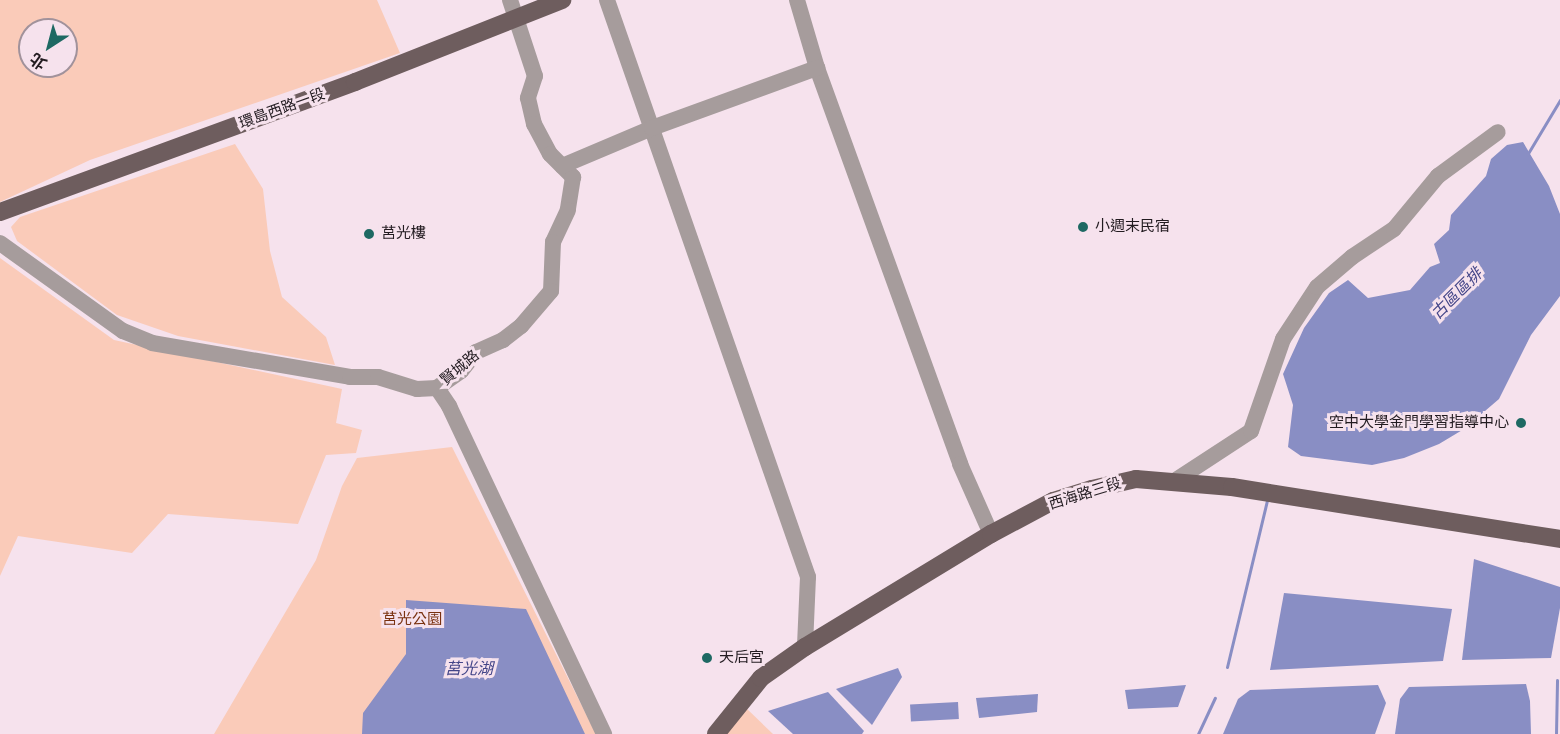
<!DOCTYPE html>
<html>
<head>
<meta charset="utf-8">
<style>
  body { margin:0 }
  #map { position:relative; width:1560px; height:734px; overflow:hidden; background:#f6e2ed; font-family:Raleway,"Noto Sans TC",sans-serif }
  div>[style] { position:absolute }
  .green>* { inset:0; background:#facbb9 }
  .water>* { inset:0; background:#898ec4; transform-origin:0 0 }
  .stream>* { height:3px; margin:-1.5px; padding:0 1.5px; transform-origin:1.5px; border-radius:1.5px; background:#898ec4 }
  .minor>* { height:16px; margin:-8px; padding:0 8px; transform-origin:8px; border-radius:8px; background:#a69c9c }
  .major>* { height:18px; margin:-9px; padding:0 9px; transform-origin:9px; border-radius:9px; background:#6e5d5e }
  .dots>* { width:16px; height:16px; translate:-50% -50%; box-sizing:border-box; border:3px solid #f6e2ed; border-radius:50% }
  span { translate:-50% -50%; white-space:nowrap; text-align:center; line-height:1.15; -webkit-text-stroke:6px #f6e2ed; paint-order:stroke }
  .street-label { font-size:15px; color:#221b20 }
  .poi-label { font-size:15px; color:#221b20 }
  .left { translate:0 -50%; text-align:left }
  .right { translate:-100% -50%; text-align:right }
  .park-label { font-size:15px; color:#79310f }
  .water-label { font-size:16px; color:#434588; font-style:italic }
  .north { position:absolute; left:18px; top:18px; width:60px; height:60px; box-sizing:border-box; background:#f6e2ed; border:2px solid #a1929b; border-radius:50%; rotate:216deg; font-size:16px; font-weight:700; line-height:24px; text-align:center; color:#221b20 }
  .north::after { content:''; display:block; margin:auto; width:21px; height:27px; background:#1e6963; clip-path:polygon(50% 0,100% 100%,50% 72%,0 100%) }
</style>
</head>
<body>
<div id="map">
  <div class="green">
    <i style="clip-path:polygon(evenodd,0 0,377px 0,400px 53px,90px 160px,0 202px,0 0,30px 30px,66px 30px,66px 66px,30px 66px,30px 30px)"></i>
    <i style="clip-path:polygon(235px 144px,263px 189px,270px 251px,282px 297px,326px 337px,335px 365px,178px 336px,117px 315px,17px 241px,11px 227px,20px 217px)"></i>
    <i style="clip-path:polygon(0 258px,114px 340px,342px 389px,336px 423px,362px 430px,356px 453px,326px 455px,298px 524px,168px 514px,132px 553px,18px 536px,0 576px)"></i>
    <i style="clip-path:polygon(452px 447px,596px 734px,214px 734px,316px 560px,342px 486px,357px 458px)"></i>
    <i style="clip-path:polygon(745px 707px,773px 734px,726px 734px)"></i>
  </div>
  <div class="water">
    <i style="clip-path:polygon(1523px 142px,1549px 186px,1560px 214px,1560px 296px,1531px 335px,1499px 399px,1464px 429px,1439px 444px,1404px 458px,1372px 465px,1301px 456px,1288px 447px,1293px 405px,1283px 374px,1304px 328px,1329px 293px,1348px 280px,1368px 298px,1410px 290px,1430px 267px,1440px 263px,1434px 244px,1449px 230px,1451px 215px,1486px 176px,1491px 159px,1507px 145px)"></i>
    <i style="clip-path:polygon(1474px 559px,1560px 587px,1560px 608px,1551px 658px,1462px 660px)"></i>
    <i style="clip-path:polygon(1284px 593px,1452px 609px,1443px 661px,1270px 670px)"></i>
    <i style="clip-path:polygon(406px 600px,526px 609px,585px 734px,362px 734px,363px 713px,406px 654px)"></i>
    <i style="clip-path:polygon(898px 668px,902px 677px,872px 725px,836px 689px)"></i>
    <i style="clip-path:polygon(1526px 684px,1530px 701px,1531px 734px,1395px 734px,1400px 699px,1409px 687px)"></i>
    <i style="clip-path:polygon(1186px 685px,1178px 707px,1128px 709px,1125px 690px)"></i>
    <i style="clip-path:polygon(1378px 685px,1386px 703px,1375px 734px,1223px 734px,1238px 699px,1250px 690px)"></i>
    <i style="clip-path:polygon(828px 692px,864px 731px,862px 734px,793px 734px,768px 711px)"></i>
    <i style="clip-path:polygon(1038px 694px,1037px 712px,979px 718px,976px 698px)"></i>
    <i style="left:958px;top:702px;width:17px;height:48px;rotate:87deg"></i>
  </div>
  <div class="stream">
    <i style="left:1527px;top:155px;width:64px;rotate:-59deg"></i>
    <i style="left:1227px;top:667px;width:171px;rotate:-76.5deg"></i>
    <i style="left:1198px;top:734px;width:40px;rotate:-65deg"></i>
    <i style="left:1556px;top:734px;width:54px;rotate:-88.9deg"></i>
  </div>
  <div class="minor">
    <i style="left:510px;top:0;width:80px;rotate:71.8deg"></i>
    <i style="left:535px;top:76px;width:23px;rotate:108deg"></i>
    <i style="left:528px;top:98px;width:27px;rotate:77deg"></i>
    <i style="left:534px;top:124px;width:34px;rotate:62deg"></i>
    <i style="left:550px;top:154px;width:33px;rotate:45deg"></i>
    <i style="left:573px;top:177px;width:33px;rotate:99deg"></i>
    <i style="left:568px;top:210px;width:35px;rotate:115deg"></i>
    <i style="left:553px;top:242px;width:49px;rotate:92.3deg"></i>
    <i style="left:551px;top:291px;width:46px;rotate:130.6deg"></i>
    <i style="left:521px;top:326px;width:23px;rotate:142deg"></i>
    <i style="left:503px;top:340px;width:30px;rotate:156deg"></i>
    <i style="left:476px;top:352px;width:24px;rotate:128deg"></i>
    <i style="left:461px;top:371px;width:29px;rotate:145deg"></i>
    <i style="left:437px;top:388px;width:22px;rotate:56deg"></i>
    <i style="left:449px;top:406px;width:363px;rotate:64.7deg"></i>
    <i style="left:607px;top:0;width:611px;rotate:70.79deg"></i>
    <i style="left:808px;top:577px;width:70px;rotate:92.5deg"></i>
    <i style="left:797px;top:0;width:71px;rotate:73.6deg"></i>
    <i style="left:817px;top:68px;width:421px;rotate:70.1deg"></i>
    <i style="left:960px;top:464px;width:77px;rotate:66.1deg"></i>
    <i style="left:562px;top:166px;width:98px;rotate:-22.9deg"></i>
    <i style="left:652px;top:128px;width:176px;rotate:-20deg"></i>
    <i style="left:0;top:243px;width:151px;rotate:35.6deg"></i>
    <i style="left:123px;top:331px;width:31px;rotate:22deg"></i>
    <i style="left:152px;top:343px;width:201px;rotate:9.7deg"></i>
    <i style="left:350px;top:377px;width:28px"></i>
    <i style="left:378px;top:377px;width:41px;rotate:17.1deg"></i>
    <i style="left:417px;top:389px;width:20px;rotate:-3deg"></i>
    <i style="left:1173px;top:482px;width:93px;rotate:-33.2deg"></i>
    <i style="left:1251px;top:431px;width:97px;rotate:-70.8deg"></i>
    <i style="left:1283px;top:339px;width:62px;rotate:-56.8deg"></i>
    <i style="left:1317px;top:287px;width:46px;rotate:-40.6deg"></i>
    <i style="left:1352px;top:257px;width:50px;rotate:-33.7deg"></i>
    <i style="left:1394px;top:229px;width:69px;rotate:-50.3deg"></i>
    <i style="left:1438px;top:176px;width:74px;rotate:-36.3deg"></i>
  </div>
  <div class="major">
    <i style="left:0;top:212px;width:378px;rotate:-20.1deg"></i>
    <i style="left:355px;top:82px;width:223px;rotate:-21.6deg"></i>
    <i style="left:716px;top:734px;width:72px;rotate:-51.2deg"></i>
    <i style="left:761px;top:678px;width:54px;rotate:-35.2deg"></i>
    <i style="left:805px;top:647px;width:218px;rotate:-31.3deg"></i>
    <i style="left:991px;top:534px;width:70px;rotate:-28deg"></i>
    <i style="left:1053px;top:501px;width:41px;rotate:-17.1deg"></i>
    <i style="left:1092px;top:489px;width:45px;rotate:-12.8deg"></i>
    <i style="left:1136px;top:479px;width:96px;rotate:4.8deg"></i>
    <i style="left:1232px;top:487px;width:332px;rotate:9deg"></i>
  </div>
  <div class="dots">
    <i style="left:1083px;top:227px;background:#1e6963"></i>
    <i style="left:369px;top:234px;background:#1e6963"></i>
    <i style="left:1521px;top:423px;background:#1e6963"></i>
    <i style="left:707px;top:658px;background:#1e6963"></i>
  </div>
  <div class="street-label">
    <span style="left:282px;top:109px;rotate:-20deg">環島西路一段</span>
    <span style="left:460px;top:368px;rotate:-40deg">賢城路</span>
    <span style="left:1085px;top:494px;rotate:-17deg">西海路三段</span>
  </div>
  <div class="poi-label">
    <span class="left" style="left:1095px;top:227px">小週末民宿</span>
    <span class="left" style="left:381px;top:234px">莒光樓</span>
    <span class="right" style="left:1509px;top:423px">空中大學金門學習指導中心</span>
    <span class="left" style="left:719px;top:658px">天后宮</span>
  </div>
  <div class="park-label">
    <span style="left:412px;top:620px">莒光公園</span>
  </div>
  <div class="water-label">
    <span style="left:1457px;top:294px;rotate:-45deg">古區區排</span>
    <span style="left:469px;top:669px">莒光湖</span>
  </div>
  <div class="north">北</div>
</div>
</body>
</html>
